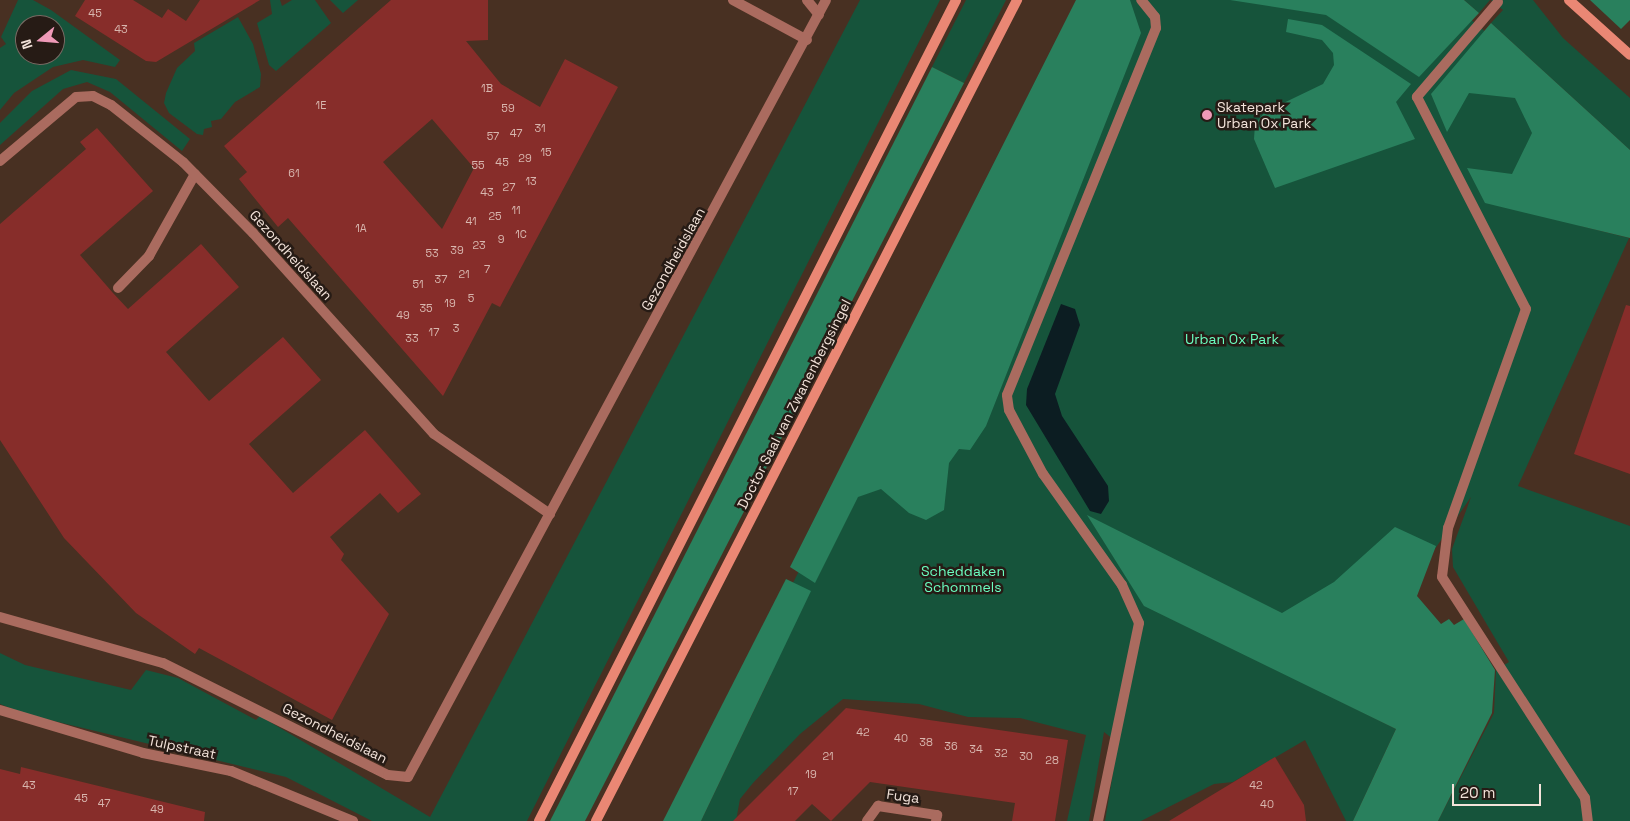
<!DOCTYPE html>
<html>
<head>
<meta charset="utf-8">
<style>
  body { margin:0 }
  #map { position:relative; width:1630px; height:821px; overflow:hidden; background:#483022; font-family:"Space Grotesk",sans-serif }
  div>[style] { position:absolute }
  .green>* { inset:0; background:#16543b }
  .forest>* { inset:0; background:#29805d }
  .water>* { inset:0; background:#0c1d22 }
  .building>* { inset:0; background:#872d2a }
  .lane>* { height:10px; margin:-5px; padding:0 5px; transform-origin:5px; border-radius:5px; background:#aa6b5f }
  .street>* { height:10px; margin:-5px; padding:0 5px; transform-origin:5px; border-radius:5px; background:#aa6b5f }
  .secondary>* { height:10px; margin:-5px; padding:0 5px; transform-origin:5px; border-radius:5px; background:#ea8774 }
  .dots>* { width:14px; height:14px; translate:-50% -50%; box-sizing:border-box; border:2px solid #261b15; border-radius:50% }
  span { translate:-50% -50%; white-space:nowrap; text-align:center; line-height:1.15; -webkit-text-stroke:5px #261b15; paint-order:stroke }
  .number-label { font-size:11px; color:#d8b6ae }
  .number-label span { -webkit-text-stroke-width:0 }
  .poi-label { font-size:14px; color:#f3e3da }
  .left { translate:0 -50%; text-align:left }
  .street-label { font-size:14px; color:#f3e3da }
  .park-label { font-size:14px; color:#6bfec0 }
  .north { position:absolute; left:15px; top:15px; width:50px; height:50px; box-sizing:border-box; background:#261b15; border:1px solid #786b64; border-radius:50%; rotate:253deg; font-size:14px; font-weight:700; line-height:20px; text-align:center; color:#f3e3da }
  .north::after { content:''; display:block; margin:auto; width:18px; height:22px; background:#ef9ab8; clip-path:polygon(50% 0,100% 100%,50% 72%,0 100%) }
  .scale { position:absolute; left:1452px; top:784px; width:89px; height:22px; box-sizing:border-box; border:2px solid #f3e3da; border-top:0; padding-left:6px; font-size:15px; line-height:18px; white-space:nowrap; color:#f3e3da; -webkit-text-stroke:4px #261b15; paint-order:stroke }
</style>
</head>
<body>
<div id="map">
  <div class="green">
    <i style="clip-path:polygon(evenodd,18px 0,33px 0,51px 10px,120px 60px,115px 67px,83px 60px,53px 67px,14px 93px,0 110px,0 48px,6px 44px,1px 37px,18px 0,25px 25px,55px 25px,55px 55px,25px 55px,25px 25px)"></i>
    <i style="clip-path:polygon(270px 0,280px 0,282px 6px,292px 0,315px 0,331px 23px,276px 71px,269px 65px,257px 23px,272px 14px)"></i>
    <i style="clip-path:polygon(330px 0,358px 0,343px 13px)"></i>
    <i style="clip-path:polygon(860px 0,940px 0,527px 821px,372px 821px,286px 777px,25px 714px,0 704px,0 653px,25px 665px,131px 690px,146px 670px,178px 678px,256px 720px,260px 716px,430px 817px)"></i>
    <i style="clip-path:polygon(966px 0,1006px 0,964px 83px,932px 67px)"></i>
    <i style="clip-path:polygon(1087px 0,1448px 0,1522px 63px,1581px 226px,1629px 238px,1518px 486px,1630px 526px,1630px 821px,1438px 821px,1494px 713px,1496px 670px,1509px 662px,1453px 567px,1452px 549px,1471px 497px,1332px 697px,1396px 729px,1353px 821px,1346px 821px,1305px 740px,1233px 782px,1214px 784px,1141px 821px,1105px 821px,1118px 743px,1104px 732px,1089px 821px,1067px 821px,1086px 735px,1020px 718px,968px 717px,919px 704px,843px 699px,800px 734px,753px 783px,740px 799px,736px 821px,701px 821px,771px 675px,748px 672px)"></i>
    <i style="clip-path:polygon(1464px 0,1490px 0,1479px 13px)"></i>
    <i style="clip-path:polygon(1491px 0,1533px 0,1563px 38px,1630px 98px,1630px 150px,1491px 23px,1503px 10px)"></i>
    <i style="clip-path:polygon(238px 17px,253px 44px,261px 74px,260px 87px,235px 102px,221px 119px,211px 121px,212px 127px,204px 129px,203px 135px,197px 134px,169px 113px,164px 103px,166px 93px,177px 68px,195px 51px,194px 43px)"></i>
    <i style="clip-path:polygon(71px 70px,116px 79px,190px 139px,182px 151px,110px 92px,87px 82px,63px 89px,0 145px,0 123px,32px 91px)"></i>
  </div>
  <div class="forest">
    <i style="clip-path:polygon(1076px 0,1130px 0,1141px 33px,986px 426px,970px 450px,959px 449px,949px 463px,944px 510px,926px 520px,909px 513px,881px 489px,858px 497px,815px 583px,790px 567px)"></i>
    <i style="clip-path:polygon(1230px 0,1464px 0,1479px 13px,1419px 77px,1326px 15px)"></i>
    <i style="clip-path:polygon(1590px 0,1630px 0,1630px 20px,1621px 29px)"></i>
    <i style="clip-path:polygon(1288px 19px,1322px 25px,1411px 84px,1396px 102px,1415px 139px,1275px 188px,1254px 139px,1255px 124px,1265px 112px,1323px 84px,1334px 65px,1333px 53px,1322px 40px,1286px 32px)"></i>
    <i style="clip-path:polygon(1491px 23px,1630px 150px,1630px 238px,1485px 203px,1467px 168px,1512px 174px,1532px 133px,1515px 98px,1469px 93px,1447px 132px,1431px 94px)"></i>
    <i style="clip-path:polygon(932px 67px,964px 83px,585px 821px,550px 821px)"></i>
    <i style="clip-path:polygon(1087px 515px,1282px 613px,1334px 582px,1395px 527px,1436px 546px,1417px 596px,1441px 624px,1449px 619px,1454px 625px,1464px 619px,1495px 670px,1492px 713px,1438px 821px,1353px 821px,1396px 729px,1144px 606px)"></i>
    <i style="clip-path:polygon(786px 579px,811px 591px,701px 821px,663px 821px)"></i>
  </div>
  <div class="water">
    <i style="clip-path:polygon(1061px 304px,1075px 309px,1080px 325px,1055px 394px,1062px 416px,1108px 486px,1109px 501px,1101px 514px,1090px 511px,1026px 405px,1027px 389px)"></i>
  </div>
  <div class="building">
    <i style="clip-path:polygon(85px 0,133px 0,162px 18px,168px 9px,186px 21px,200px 0,260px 0,156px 62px,146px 61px,75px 16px)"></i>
    <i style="clip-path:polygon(evenodd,391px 0,488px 0,488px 40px,466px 41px,501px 84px,540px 107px,565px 59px,618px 87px,500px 307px,492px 303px,443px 396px,288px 218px,278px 227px,239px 179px,247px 172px,224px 146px,391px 0,432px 119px,474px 168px,442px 229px,383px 162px,432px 119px)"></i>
    <i style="clip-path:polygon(97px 128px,153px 191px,80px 255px,113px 293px,128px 309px,201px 244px,239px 287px,166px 352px,209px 401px,283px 337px,321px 380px,249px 444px,293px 493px,365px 430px,421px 494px,398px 513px,380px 493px,330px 537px,344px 554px,341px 560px,389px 614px,332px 720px,199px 648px,195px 654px,136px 613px,64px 538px,0 440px,0 224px,86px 149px,80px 142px)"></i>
    <i style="clip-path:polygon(1626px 305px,1630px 306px,1630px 474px,1574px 454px)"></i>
    <i style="clip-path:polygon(846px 708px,1068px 740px,1055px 821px,1012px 821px,1015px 803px,870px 782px,831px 821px,812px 804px,795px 821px,733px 821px)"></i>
    <i style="clip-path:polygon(1275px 757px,1304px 805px,1306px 821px,1169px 821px)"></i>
    <i style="clip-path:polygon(21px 767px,205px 812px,204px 821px,0 821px,0 769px,20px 774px)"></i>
  </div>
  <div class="lane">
    <i style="left:118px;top:288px;width:45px;rotate:-45.9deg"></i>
    <i style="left:149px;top:256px;width:94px;rotate:-60.7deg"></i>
  </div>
  <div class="street">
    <i style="left:733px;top:0;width:84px;rotate:28.4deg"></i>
    <i style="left:807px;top:0;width:19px;rotate:51deg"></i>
    <i style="left:1498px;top:2px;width:125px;rotate:130.5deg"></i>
    <i style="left:1417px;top:97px;width:238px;rotate:62.8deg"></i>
    <i style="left:1526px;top:309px;width:232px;rotate:109.6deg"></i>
    <i style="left:1448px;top:528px;width:49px;rotate:97deg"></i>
    <i style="left:1442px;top:577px;width:263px;rotate:57.1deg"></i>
    <i style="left:1585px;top:798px;width:23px;rotate:83deg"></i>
    <i style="left:0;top:161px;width:99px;rotate:-40.1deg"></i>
    <i style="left:76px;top:97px;width:17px;rotate:-3deg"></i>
    <i style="left:93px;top:96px;width:20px;rotate:27deg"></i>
    <i style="left:111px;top:105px;width:92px;rotate:38.4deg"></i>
    <i style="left:183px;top:162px;width:100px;rotate:45.4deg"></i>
    <i style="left:253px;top:233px;width:270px;rotate:48deg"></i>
    <i style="left:434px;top:434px;width:141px;rotate:34.6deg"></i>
    <i style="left:0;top:617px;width:169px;rotate:15.8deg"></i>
    <i style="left:163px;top:663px;width:251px;rotate:26.5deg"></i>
    <i style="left:388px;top:775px;width:20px;rotate:6deg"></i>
    <i style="left:408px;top:777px;width:882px;rotate:-61.72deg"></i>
    <i style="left:0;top:710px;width:149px;rotate:16.7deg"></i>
    <i style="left:143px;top:753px;width:90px;rotate:11.6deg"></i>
    <i style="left:231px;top:771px;width:132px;rotate:22.3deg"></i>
    <i style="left:867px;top:821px;width:19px;rotate:-54deg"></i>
    <i style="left:878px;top:806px;width:60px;rotate:8.7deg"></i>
    <i style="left:937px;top:815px;width:6px;rotate:99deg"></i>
    <i style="left:1098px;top:821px;width:202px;rotate:-78.3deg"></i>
    <i style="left:1139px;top:623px;width:42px;rotate:-114.1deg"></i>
    <i style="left:1122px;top:585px;width:136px;rotate:-125.4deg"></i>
    <i style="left:1043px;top:474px;width:72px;rotate:-118deg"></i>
    <i style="left:1009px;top:410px;width:15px;rotate:-98deg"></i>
    <i style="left:1007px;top:395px;width:396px;rotate:-67.9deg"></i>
    <i style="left:1156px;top:28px;width:11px;rotate:-95deg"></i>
    <i style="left:1155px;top:17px;width:22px;rotate:-129deg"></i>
  </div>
  <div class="secondary">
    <i style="left:1569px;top:0;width:82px;rotate:42deg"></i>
    <i style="left:539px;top:821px;width:921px;rotate:-63.07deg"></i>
    <i style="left:596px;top:821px;width:923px;rotate:-62.85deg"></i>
  </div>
  <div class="dots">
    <i style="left:1207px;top:115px;background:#ef9ab8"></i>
  </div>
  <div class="number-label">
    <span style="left:95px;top:13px">45</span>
    <span style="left:121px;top:29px">43</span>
    <span style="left:487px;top:88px">1B</span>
    <span style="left:321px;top:105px">1E</span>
    <span style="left:508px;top:108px">59</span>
    <span style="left:540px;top:128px">31</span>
    <span style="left:516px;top:133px">47</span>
    <span style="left:493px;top:136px">57</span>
    <span style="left:546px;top:152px">15</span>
    <span style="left:525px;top:158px">29</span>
    <span style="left:502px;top:162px">45</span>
    <span style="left:478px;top:165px">55</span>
    <span style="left:294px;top:173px">61</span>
    <span style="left:531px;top:181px">13</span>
    <span style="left:509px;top:187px">27</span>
    <span style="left:487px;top:192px">43</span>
    <span style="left:516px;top:210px">11</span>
    <span style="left:495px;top:216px">25</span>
    <span style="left:471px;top:221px">41</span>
    <span style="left:361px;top:228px">1A</span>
    <span style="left:521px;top:234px">1C</span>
    <span style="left:501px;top:239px">9</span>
    <span style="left:479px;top:245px">23</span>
    <span style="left:457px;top:250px">39</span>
    <span style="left:432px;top:253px">53</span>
    <span style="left:487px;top:269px">7</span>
    <span style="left:464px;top:274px">21</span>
    <span style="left:441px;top:279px">37</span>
    <span style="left:418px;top:284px">51</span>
    <span style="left:471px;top:298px">5</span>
    <span style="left:450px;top:303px">19</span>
    <span style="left:426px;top:308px">35</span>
    <span style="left:403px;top:315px">49</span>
    <span style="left:456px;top:328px">3</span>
    <span style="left:434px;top:332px">17</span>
    <span style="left:412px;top:338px">33</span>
    <span style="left:863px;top:732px">42</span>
    <span style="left:901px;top:738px">40</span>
    <span style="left:926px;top:742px">38</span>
    <span style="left:951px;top:746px">36</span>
    <span style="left:976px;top:749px">34</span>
    <span style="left:1001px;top:753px">32</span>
    <span style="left:828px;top:756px">21</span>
    <span style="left:1026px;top:756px">30</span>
    <span style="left:1052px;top:760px">28</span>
    <span style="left:811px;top:774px">19</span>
    <span style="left:29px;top:785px">43</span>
    <span style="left:1256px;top:785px">42</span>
    <span style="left:793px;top:791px">17</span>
    <span style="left:81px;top:798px">45</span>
    <span style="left:104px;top:803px">47</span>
    <span style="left:1267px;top:804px">40</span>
    <span style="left:157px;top:809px">49</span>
  </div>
  <div class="poi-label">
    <span class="left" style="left:1217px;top:115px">Skatepark<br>Urban Ox Park</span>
  </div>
  <div class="street-label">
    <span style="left:291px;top:255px;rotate:48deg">Gezondheidslaan</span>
    <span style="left:673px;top:259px;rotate:-61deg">Gezondheidslaan</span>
    <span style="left:794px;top:404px;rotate:-63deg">Doctor Saal van Zwanenbergsingel</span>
    <span style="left:335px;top:733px;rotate:27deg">Gezondheidslaan</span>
    <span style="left:182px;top:747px;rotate:12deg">Tulpstraat</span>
    <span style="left:903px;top:796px;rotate:8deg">Fuga</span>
  </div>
  <div class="park-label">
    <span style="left:1232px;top:339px">Urban Ox Park</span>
    <span style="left:963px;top:579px">Scheddaken<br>Schommels</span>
  </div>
  <div class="north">N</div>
  <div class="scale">20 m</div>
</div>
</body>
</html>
